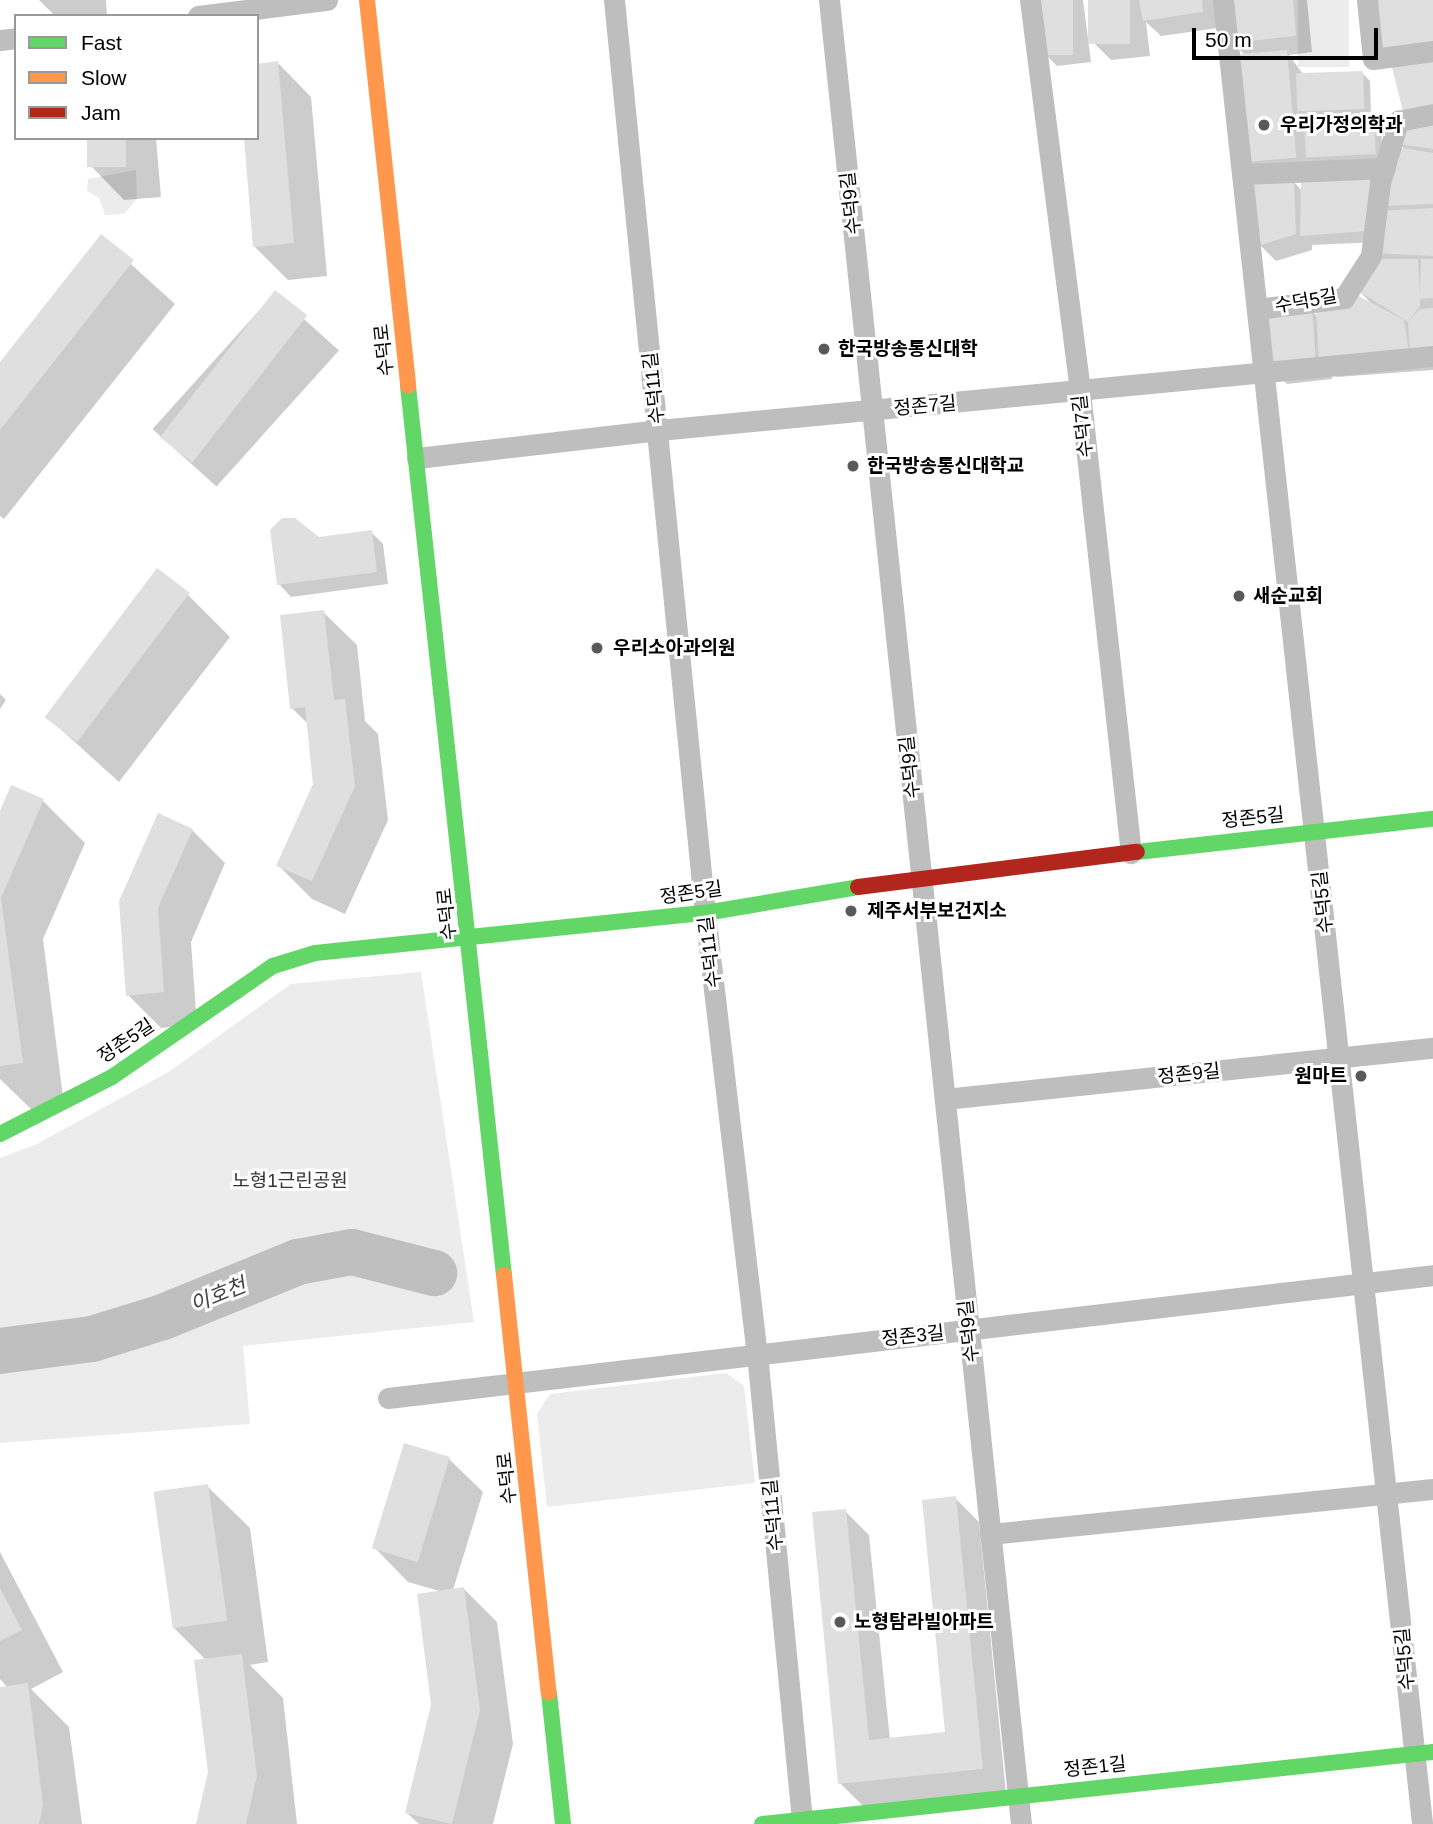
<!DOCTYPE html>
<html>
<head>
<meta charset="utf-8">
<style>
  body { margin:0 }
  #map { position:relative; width:1433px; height:1824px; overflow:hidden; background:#fff; font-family:Arial,"Noto Sans KR",sans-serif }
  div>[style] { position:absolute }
  .green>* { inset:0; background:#ececec; transform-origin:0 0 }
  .shadow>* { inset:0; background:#0003; transform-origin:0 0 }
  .river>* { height:46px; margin:-23px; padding:0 23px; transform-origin:23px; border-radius:23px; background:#bfbfbf }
  .building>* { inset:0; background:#dfdfdf; transform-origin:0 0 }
  .street>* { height:21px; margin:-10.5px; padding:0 10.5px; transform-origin:10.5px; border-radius:10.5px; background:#bebebe }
  .fast>* { height:16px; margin:-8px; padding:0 8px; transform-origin:8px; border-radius:8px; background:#63d668 }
  .slow>* { height:16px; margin:-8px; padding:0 8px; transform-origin:8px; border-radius:8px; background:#ff974d }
  .jam>* { height:16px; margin:-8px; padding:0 8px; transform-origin:8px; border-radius:8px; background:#b3261e }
  .dots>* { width:19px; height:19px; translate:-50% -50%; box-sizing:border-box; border:4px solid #fff; border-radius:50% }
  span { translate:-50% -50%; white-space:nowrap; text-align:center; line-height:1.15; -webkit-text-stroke:6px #fff; paint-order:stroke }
  .poi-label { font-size:19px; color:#000; font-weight:700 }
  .left { translate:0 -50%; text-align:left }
  .right { translate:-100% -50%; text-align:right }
  .street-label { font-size:19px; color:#000 }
  .park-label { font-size:19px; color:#333 }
  .water-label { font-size:21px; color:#444; font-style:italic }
  .legend { position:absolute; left:14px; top:14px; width:245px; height:126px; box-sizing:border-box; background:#fff; border:2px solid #999; margin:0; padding:9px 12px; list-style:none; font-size:21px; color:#000 }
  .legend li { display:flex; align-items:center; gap:14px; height:35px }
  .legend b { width:35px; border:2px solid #999 }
  .scale { position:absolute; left:1192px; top:28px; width:186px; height:32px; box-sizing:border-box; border:4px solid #000; border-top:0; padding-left:9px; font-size:21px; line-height:24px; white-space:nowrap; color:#000; -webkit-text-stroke:5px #fff; paint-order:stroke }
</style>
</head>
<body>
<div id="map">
  <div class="green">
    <i style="left:1298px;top:0;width:51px;height:67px"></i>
    <i style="clip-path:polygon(136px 170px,137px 199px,124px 214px,105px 215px,99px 198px,87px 191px,88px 179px)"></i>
    <i style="clip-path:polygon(421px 972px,474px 1322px,243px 1346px,250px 1424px,0 1443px,0 1158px,37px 1144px,170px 1071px,291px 984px)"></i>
    <i style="clip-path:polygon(726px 1373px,744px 1386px,755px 1483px,547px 1507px,537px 1414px,550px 1394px)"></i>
  </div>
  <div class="shadow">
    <i style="clip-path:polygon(39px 0,106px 0,107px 16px,55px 16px)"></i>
    <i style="clip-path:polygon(1039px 0,1083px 0,1091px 62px,1057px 66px,1045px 54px)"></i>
    <i style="clip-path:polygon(1090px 0,1215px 0,1218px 28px,1161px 36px,1146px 22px,1150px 56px,1111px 60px,1095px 44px)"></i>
    <i style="clip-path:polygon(1230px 0,1307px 0,1312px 52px,1289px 55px,1303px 74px,1362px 73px,1370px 81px,1371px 116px,1307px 117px,1307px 125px,1373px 121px,1381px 129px,1383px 161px,1267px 178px,1250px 162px,1244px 54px,1233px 43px)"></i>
    <i style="clip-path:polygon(evenodd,1433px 0,1433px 370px,1337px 377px,1331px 371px,1332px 379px,1287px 384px,1271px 368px,1312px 311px,1318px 317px,1372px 304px,1357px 289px,1384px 261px,1376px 253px,1378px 242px,1312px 245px,1312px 250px,1276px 261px,1260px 245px,1294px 182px,1302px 191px,1406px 150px,1399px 144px,1433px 0,1384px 206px,1391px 213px,1383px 213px,1384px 206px)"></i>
    <i style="clip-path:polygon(278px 63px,311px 97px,327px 276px,288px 280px,255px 247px,257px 138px)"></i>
    <i style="clip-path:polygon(89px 138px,156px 138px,161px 197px,124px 200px,91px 166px)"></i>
    <i style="clip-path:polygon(101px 237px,175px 304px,4px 519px,0 516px,0 365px)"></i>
    <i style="left:275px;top:293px;width:86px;height:183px;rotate:42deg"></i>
    <i style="clip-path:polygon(371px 532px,383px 544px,388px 584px,291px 597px,279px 584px,319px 538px)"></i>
    <i style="clip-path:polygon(188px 595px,230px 637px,119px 782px,46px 716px)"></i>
    <i style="clip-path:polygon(323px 612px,357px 645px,365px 721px,378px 734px,388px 820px,345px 914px,312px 899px,278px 865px,315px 785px,309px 725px,292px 708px)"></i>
    <i style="clip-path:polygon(0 694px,6px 700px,0 709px)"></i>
    <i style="clip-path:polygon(43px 801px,85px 843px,43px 939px,64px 1105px,31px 1109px,0 1079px,0 815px)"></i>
    <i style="clip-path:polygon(192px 830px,225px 863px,191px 942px,197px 1025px,161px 1028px,128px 995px,121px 902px)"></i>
    <i style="clip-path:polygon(449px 1459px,483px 1492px,453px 1590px,464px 1589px,497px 1622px,513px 1744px,493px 1824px,419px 1824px,407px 1813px,433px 1706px,443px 1592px,408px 1582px,375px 1548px)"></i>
    <i style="clip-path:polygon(207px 1486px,250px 1528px,268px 1662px,250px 1665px,283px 1698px,297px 1824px,198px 1824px,210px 1772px,206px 1660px,174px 1628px)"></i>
    <i style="clip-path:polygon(955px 1498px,979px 1522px,1006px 1793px,864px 1807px,840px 1783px,845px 1511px,869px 1535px,890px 1740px,947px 1734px)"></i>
    <i style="clip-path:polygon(0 1552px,63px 1672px,31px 1689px,69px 1727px,82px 1824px,0 1824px,0 1689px,8px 1688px,0 1679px)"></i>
  </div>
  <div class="river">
    <i style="left:0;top:1351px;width:93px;rotate:-7.4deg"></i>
    <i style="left:92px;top:1339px;width:74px;rotate:-17.2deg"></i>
    <i style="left:163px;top:1317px;width:146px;rotate:-22.2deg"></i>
    <i style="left:298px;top:1262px;width:55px;rotate:-10.5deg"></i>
    <i style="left:352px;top:1252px;width:85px;rotate:14.4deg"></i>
  </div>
  <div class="building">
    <i style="left:1037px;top:0;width:36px;height:55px"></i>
    <i style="left:1088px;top:0;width:42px;height:44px"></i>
    <i style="clip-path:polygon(1139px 0,1202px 0,1203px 12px,1143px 21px)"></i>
    <i style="clip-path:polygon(1228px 0,1293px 0,1296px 36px,1231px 43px)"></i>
    <i style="clip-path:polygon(1375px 0,1433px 0,1433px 43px,1379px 50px)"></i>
    <i style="left:1287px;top:50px;width:108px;height:51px;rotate:85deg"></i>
    <i style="clip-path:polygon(1433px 58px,1433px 108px,1403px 112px,1391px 63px)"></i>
    <i style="clip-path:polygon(278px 61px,294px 243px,253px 247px,244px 138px,257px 138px,257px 64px)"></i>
    <i style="left:1363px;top:71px;width:38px;height:67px;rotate:88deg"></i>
    <i style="left:1374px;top:119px;width:35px;height:70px;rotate:87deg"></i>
    <i style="clip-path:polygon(1433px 119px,1433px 149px,1397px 144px,1401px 124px)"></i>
    <i style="left:87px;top:138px;width:39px;height:29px"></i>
    <i style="clip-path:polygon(1397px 147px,1433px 153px,1433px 204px,1381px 206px)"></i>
    <i style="clip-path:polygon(1376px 175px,1367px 231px,1300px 236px,1301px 180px)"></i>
    <i style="clip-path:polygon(1249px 180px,1294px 180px,1296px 234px,1258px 246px)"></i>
    <i style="clip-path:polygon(1433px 208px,1433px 256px,1375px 253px,1380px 211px)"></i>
    <i style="clip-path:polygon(101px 234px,134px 260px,0 430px,0 362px)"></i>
    <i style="clip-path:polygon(1375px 259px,1418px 259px,1420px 296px,1421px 259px,1433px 259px,1433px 298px,1420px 299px,1420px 306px,1408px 322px,1420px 309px,1433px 308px,1433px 352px,1410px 355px,1408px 322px,1355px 289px)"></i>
    <i style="left:275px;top:290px;width:41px;height:187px;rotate:38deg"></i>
    <i style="clip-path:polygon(1353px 293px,1404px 320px,1409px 352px,1319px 362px,1316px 308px)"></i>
    <i style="left:1312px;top:309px;width:54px;height:49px;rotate:86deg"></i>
    <i style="clip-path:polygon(282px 518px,295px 518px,319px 537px,372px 530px,377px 572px,277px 585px,270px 530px)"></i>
    <i style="left:157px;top:568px;width:41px;height:187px;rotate:37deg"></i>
    <i style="clip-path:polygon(324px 610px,334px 700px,345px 699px,355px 786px,312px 881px,276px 866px,313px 784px,305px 707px,290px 709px,280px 615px)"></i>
    <i style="clip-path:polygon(11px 785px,44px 799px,1px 898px,23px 1063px,0 1066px,0 811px)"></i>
    <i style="clip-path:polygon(158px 813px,193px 829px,158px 908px,164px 992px,126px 996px,119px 901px)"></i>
    <i style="left:404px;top:1443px;width:48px;height:110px;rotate:17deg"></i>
    <i style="left:208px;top:1484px;width:138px;height:55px;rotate:82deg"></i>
    <i style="clip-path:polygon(956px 1496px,983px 1769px,838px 1784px,812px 1512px,846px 1509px,869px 1740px,945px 1732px,922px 1500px)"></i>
    <i style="clip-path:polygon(464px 1587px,480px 1710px,452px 1824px,405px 1813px,431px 1705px,417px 1594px)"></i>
    <i style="clip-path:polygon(0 1588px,22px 1630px,0 1641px)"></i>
    <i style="clip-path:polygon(242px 1654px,257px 1776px,246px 1824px,196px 1824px,208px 1772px,194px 1660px)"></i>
    <i style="clip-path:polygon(28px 1683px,43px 1805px,39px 1824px,0 1824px,0 1687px)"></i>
  </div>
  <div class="street">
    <i style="left:614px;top:0;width:918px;rotate:84.31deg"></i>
    <i style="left:705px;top:913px;width:443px;rotate:83.3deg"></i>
    <i style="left:757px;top:1353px;width:469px;rotate:84.5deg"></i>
    <i style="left:829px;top:0;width:1834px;rotate:83.99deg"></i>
    <i style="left:1030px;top:0;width:395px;rotate:82.7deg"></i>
    <i style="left:1080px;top:392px;width:464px;rotate:83.7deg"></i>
    <i style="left:1223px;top:0;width:1835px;rotate:83.77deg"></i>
    <i style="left:1367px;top:0;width:59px;rotate:84.2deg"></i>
    <i style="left:1373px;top:59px;width:61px;rotate:-7.6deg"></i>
    <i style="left:198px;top:16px;width:130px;rotate:-7.1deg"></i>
    <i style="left:0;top:40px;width:16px;rotate:-7deg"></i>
    <i style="left:1243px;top:174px;width:142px;rotate:-2.4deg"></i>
    <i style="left:1257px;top:309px;width:88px;rotate:-7.2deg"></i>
    <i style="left:1344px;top:298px;width:50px;rotate:-57.3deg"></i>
    <i style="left:1371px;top:256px;width:74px;rotate:-83deg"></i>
    <i style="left:1380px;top:183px;width:65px;rotate:-73.8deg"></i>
    <i style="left:1398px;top:121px;width:36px;rotate:-11deg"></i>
    <i style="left:417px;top:458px;width:244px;rotate:-6.6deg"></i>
    <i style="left:659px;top:430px;width:778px;rotate:-5.46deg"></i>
    <i style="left:945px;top:1099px;width:491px;rotate:-6deg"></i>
    <i style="left:388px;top:1398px;width:1052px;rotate:-6.71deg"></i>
    <i style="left:990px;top:1534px;width:445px;rotate:-5.8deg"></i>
  </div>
  <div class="fast">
    <i style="left:408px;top:386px;width:894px;rotate:83.84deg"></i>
    <i style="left:1137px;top:852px;width:298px;rotate:-6.4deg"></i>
    <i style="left:0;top:1134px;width:126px;rotate:-27deg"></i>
    <i style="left:112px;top:1077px;width:196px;rotate:-34.6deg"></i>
    <i style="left:273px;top:966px;width:44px;rotate:-17.2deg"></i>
    <i style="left:315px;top:953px;width:392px;rotate:-5.9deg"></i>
    <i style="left:705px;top:913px;width:155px;rotate:-9.6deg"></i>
    <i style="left:549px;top:1693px;width:132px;rotate:83.9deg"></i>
    <i style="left:762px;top:1824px;width:675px;rotate:-6.12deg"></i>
  </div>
  <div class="slow">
    <i style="left:367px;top:0;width:388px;rotate:83.9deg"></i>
    <i style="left:504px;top:1275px;width:420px;rotate:83.9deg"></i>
  </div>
  <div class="jam">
    <i style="left:858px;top:887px;width:281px;rotate:-7.2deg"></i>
  </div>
  <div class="dots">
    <i style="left:1264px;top:125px;background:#595959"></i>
    <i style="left:824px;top:349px;background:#595959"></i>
    <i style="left:853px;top:466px;background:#595959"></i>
    <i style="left:1239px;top:596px;background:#595959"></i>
    <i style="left:597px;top:648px;background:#595959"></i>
    <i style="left:851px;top:911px;background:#595959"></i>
    <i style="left:1361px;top:1076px;background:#595959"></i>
    <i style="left:840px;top:1622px;background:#595959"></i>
  </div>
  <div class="poi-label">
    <span class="left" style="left:1280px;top:125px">우리가정의학과</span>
    <span class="left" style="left:838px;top:349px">한국방송통신대학</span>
    <span class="left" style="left:867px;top:466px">한국방송통신대학교</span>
    <span class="left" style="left:1253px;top:596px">새순교회</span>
    <span class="left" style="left:613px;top:648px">우리소아과의원</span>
    <span class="left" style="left:867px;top:911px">제주서부보건지소</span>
    <span class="right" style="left:1347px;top:1076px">원마트</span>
    <span class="left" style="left:854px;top:1622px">노형탐라빌아파트</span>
  </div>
  <div class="street-label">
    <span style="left:851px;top:203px;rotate:-96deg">수덕9길</span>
    <span style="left:1306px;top:301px;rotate:-10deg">수덕5길</span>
    <span style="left:384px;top:350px;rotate:-96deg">수덕로</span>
    <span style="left:654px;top:388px;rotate:-96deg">수덕11길</span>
    <span style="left:925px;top:406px;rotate:-5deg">정존7길</span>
    <span style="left:1083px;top:426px;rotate:-96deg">수덕7길</span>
    <span style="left:910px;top:767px;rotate:-96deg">수덕9길</span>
    <span style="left:1253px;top:818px;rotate:-6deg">정존5길</span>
    <span style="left:691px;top:893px;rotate:-8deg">정존5길</span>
    <span style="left:1323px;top:902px;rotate:-96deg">수덕5길</span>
    <span style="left:447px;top:914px;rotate:-96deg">수덕로</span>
    <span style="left:710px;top:952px;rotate:-97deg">수덕11길</span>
    <span style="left:126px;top:1041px;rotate:-34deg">정존5길</span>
    <span style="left:1189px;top:1074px;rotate:-6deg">정존9길</span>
    <span style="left:969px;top:1331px;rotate:-96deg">수덕9길</span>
    <span style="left:913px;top:1336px;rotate:-6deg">정존3길</span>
    <span style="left:507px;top:1478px;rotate:-96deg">수덕로</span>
    <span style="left:773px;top:1515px;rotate:-95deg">수덕11길</span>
    <span style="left:1405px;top:1659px;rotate:-95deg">수덕5길</span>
    <span style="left:1095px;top:1767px;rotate:-6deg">정존1길</span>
  </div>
  <div class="park-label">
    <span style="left:290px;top:1181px">노형1근린공원</span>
  </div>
  <div class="water-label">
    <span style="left:218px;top:1295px;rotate:-22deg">이호천</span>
  </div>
  <ul class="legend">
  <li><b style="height:9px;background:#63d668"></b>Fast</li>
  <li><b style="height:9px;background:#ff974d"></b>Slow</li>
  <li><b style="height:9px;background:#b3261e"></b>Jam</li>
  </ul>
  <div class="scale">50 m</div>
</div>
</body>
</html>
